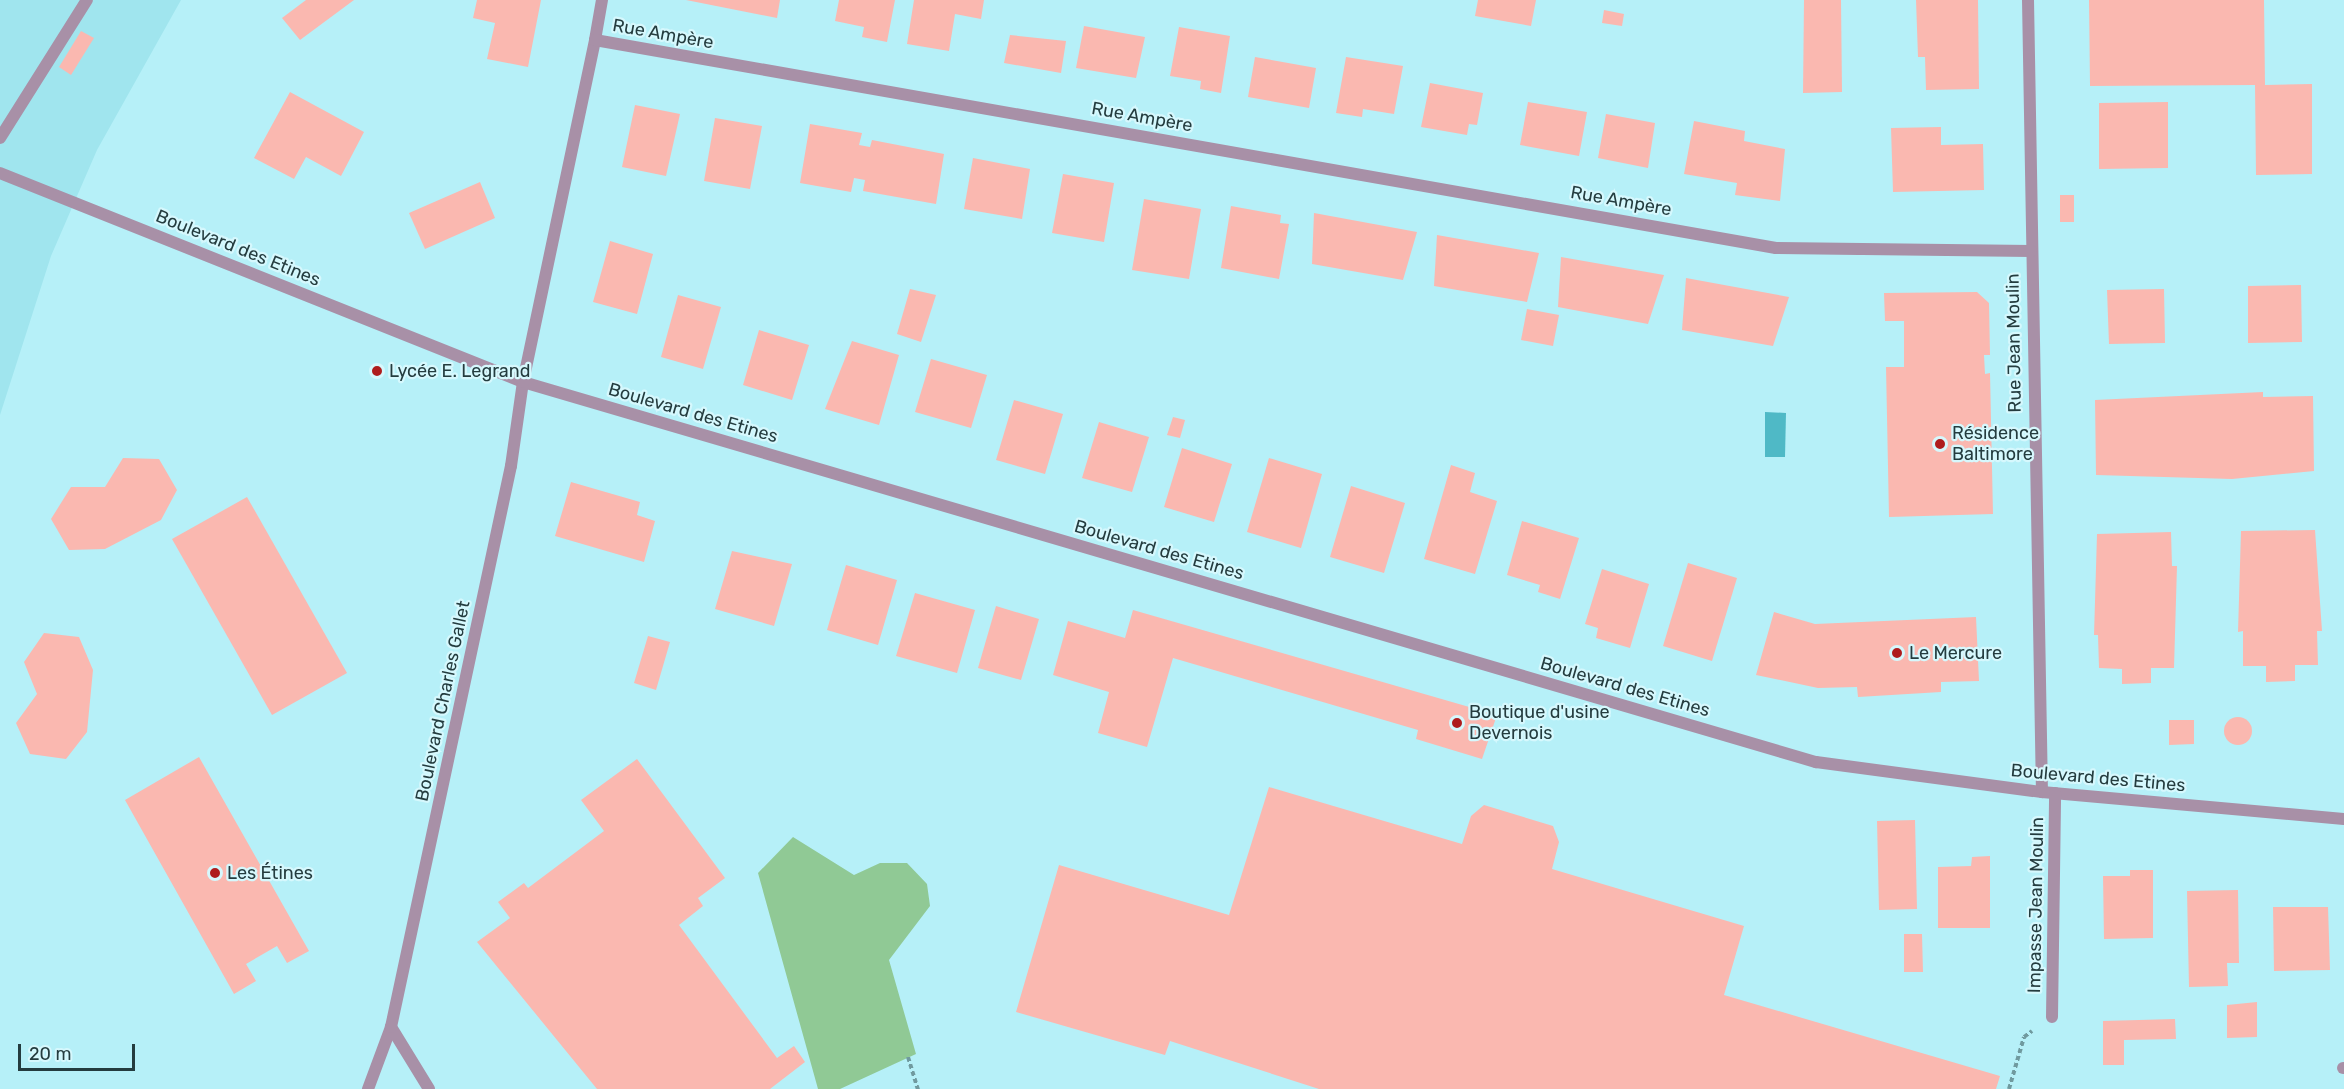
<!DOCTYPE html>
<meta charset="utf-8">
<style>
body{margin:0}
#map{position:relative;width:2344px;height:1089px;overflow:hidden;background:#b6f0f8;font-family:Rubik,sans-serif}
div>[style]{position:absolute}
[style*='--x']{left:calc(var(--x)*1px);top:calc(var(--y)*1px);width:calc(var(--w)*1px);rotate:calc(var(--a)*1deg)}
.built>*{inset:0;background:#a0e5ee}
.green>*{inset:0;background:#90c995}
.water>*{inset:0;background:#4fb9c6}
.building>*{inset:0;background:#fab8b0}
.round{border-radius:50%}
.path>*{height:4px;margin-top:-2px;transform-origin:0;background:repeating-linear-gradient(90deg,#709a9f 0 4.5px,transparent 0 7.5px)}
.lane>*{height:12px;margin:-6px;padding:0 6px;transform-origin:6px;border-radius:6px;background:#a890a7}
.street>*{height:12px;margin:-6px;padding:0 6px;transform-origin:6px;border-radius:6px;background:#a890a7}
.dots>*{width:16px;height:16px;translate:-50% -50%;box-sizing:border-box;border:3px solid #d6f8fd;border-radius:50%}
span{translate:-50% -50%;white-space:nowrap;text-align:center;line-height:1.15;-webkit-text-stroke:4.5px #d6f8fd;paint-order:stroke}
.street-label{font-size:18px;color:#243c3f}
.poi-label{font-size:18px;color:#243c3f}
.left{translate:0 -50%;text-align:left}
.scale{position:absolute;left:18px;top:1044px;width:117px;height:27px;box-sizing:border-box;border:3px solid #243c3f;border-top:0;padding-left:8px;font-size:18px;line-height:21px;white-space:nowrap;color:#243c3f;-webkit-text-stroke:4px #d6f8fd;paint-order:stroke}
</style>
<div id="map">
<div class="built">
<div style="clip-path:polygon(0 0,181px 0,97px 150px,51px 256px,0 415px)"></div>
</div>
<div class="green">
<div style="clip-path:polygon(793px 837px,854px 875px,880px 863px,907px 863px,927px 884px,930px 906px,889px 960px,916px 1054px,840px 1089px,818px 1089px,758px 873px)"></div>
</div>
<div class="water">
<div style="clip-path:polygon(1765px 412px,1786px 413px,1785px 457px,1765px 457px)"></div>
</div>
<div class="building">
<div style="clip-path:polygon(306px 0,354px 0,300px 40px,282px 18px)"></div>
<div style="clip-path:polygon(477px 0,541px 0,528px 67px,487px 59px,495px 23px,473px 18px)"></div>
<div style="clip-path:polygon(686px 0,780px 0,777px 18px)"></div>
<div style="clip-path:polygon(839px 0,895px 0,887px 42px,862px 37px,864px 27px,835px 21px)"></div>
<div style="clip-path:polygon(914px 0,984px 0,981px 19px,955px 14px,949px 51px,907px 44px)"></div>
<div style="clip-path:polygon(1478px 0,1536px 0,1531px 26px,1475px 16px)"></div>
<div style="clip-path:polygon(1804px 0,1841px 0,1842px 92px,1803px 93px)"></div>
<div style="clip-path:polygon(1916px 0,1978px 0,1979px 89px,1926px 90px,1925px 57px,1918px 57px)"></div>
<div style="clip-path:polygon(2089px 0,2264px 0,2265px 85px,2312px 84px,2312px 174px,2256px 175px,2255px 85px,2090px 86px)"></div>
<div style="clip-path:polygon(1604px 10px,1624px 14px,1622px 26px,1602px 23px)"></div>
<div style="clip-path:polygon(1084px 26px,1145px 37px,1136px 78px,1076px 68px)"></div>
<div style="clip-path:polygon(1179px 27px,1230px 36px,1221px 93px,1200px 89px,1201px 81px,1170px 76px)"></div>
<div style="clip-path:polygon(81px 31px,94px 38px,71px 75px,59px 67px)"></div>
<div style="clip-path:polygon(1010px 35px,1066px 41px,1061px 73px,1004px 63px)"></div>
<div style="clip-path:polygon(1255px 57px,1316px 68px,1309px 108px,1248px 97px)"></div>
<div style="clip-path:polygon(1346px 57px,1403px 66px,1394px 114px,1363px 109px,1362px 117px,1336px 113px)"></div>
<div style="clip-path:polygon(1430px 83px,1483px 93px,1477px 125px,1469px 124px,1467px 135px,1421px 127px)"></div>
<div style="clip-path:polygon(290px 92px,364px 132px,341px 176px,306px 157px,294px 179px,254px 158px)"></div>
<div style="clip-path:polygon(1528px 102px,1587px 112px,1579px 156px,1520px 145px)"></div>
<div style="clip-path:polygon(2168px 102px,2168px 168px,2099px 169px,2099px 103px)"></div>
<div style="clip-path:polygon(635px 105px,680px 114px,666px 176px,622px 167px)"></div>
<div style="clip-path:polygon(1606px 114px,1655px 123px,1648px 168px,1598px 158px)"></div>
<div style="clip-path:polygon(715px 118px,762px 126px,750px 189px,704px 181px)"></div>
<div style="clip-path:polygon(1694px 121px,1745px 131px,1744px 141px,1785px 149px,1780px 201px,1735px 195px,1737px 183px,1684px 174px)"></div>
<div style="clip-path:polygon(810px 124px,862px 133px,859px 145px,870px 147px,872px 140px,944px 154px,936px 204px,863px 191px,865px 180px,854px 178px,851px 192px,800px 183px)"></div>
<div style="clip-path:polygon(1941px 127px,1941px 145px,1983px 144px,1984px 190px,1893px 192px,1891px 128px)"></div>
<div style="clip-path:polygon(973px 158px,1030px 169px,1022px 219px,964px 209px)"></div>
<div style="clip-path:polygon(1063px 174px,1114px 183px,1104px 242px,1052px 233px)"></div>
<div style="clip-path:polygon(480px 182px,495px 218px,425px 249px,409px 213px)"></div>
<div style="clip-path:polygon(2060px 195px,2074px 195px,2074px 222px,2060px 222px)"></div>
<div style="clip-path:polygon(1144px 199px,1201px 209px,1189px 279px,1132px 270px)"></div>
<div style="clip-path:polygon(1231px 206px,1281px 215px,1280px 223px,1289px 224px,1279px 279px,1221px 268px)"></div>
<div style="clip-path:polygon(1314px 213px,1417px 232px,1403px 280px,1312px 264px)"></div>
<div style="clip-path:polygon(1437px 235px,1539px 253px,1527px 302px,1434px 286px)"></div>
<div style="clip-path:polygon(610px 241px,653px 254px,637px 314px,593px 302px)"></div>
<div style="clip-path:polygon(1561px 257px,1664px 275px,1648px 324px,1558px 307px)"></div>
<div style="clip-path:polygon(1686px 278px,1789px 297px,1773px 346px,1682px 330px)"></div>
<div style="clip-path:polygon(2301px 285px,2302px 342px,2248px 343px,2248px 286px)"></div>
<div style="clip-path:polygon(910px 289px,936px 295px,921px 342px,897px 334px)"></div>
<div style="clip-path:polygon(2164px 289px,2165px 343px,2109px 344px,2107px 290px)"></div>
<div style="clip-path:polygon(1977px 292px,1989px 303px,1990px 355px,1984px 355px,1985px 374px,1990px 373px,1993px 514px,1889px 517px,1886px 367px,1904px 367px,1904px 321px,1885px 321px,1884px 293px)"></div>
<div style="clip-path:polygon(678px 295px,721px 307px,703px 369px,661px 357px)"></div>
<div style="clip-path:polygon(1527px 309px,1559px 315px,1553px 346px,1521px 340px)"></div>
<div style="clip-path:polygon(759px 330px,809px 345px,792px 400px,743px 385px)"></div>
<div style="clip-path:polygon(852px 341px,899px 355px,879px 425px,825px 409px)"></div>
<div style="clip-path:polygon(931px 359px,987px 375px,971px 428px,915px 412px)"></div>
<div style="clip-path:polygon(2263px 392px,2263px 397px,2313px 396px,2314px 471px,2232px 479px,2096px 475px,2095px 400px)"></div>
<div style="clip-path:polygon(1014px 400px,1063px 414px,1045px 474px,996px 460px)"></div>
<div style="clip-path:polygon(1173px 417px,1185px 420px,1180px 438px,1167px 435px)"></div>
<div style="clip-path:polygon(1099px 422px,1149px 437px,1132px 492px,1082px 478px)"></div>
<div style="clip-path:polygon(1182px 448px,1232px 464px,1214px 522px,1164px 507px)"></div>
<div style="clip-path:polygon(123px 458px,159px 459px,177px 490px,161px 520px,105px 549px,69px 550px,51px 519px,71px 487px,105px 487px)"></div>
<div style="clip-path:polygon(1269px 458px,1322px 474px,1301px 548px,1247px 532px)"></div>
<div style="clip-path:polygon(1451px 465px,1475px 473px,1470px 492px,1497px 501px,1475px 574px,1424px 559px)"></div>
<div style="clip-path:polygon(571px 482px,640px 502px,637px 515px,655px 521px,644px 562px,555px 536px)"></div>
<div style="clip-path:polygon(1351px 486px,1405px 503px,1384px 573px,1330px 557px)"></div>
<div style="clip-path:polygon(247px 497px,347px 673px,272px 715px,172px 539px)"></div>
<div style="clip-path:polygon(1522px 521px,1579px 538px,1560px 599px,1538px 592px,1540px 585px,1507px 575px)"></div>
<div style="clip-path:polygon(2315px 530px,2322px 631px,2317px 631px,2318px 665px,2295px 665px,2295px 681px,2266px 682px,2266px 666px,2243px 666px,2243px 631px,2238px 632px,2241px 531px)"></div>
<div style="clip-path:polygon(2171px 532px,2172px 566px,2177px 566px,2174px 668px,2151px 668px,2151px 683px,2122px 684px,2122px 669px,2099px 668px,2098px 635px,2094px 635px,2097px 534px)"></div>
<div style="clip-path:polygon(732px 551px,792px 564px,774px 626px,715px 609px)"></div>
<div style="clip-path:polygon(1688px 563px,1737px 578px,1712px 661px,1663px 646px)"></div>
<div style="clip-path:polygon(846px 565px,897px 580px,878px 645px,827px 630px)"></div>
<div style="clip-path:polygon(1602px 569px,1649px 584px,1630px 648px,1596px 638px,1598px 628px,1585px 624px)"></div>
<div style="clip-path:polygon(915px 593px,975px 610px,957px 673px,896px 656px)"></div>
<div style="clip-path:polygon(996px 606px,1039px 619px,1021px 680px,978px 668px)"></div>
<div style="clip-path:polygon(1133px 610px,1497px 715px,1482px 759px,1416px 739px,1418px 730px,1173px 658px,1147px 747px,1098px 733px,1109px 692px,1053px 675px,1068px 621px,1125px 638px)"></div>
<div style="clip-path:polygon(1774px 612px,1815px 624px,1976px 617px,1979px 681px,1941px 682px,1941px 692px,1858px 697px,1857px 687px,1818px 688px,1756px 675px)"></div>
<div style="clip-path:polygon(44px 633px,79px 637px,93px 670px,87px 732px,66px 759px,30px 754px,16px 723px,37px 694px,24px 662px)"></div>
<div style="clip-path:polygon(648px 636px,670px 642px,656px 690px,634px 683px)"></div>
<div class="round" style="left:2224px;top:717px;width:28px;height:28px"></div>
<div style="clip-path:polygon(2169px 720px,2194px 720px,2194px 744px,2169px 745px)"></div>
<div style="clip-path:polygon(199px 757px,309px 951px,287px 963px,277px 946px,246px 964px,256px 981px,234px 994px,125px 800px)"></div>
<div style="clip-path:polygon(637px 759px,725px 878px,698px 898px,703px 906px,679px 925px,777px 1058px,794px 1046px,805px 1062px,770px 1089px,597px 1089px,477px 942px,510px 918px,498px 902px,524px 883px,528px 888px,604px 831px,581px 800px)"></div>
<div style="clip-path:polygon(1269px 787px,1462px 844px,1471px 816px,1484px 805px,1553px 826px,1559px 842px,1552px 869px,1744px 926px,1724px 995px,2000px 1076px,1996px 1089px,1319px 1089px,1170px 1041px,1165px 1055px,1016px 1012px,1059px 865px,1229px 915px)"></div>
<div style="clip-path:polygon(1915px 820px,1917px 909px,1879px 910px,1877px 821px)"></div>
<div style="clip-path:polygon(1990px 856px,1990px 928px,1938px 928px,1938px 867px,1971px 866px,1972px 857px)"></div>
<div style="clip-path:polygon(2130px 870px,2153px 870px,2153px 938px,2104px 939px,2103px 876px,2130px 876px)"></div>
<div style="clip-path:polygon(2238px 890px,2239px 963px,2227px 963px,2228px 986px,2189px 987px,2187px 891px)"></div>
<div style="clip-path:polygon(2273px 907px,2328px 907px,2330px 970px,2274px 971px)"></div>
<div style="clip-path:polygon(1904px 934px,1922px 934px,1923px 972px,1904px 972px)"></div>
<div style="clip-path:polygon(2257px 1002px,2257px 1037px,2227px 1038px,2227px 1005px)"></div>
<div style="clip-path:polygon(2175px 1019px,2176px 1039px,2124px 1040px,2124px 1065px,2103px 1065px,2103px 1021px)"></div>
</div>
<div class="path">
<div style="--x:908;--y:1057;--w:34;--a:73"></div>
<div style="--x:2009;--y:1089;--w:54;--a:-73.9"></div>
<div style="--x:2024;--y:1037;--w:10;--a:-37"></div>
</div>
<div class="lane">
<div style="--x:0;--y:138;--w:163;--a:-57.8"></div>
<div style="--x:368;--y:1089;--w:66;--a:-69.6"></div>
</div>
<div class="street">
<div style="--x:2028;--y:0;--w:792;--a:88.99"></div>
<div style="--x:595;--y:40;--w:41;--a:-80.1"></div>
<div style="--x:0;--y:173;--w:563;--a:21.78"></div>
<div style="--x:523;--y:382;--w:1348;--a:16.38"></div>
<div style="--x:1816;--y:762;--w:228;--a:7.6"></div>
<div style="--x:2042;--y:792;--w:303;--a:5.1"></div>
<div style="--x:2052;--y:1017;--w:224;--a:-89.2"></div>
<div style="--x:2343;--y:1068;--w:1;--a:0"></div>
<div style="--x:429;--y:1089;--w:73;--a:-121.5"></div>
<div style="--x:391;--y:1027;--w:574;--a:-77.93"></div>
<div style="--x:511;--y:466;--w:85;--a:-81.9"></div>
<div style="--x:523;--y:382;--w:349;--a:-78.1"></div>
<div style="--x:595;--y:40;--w:1199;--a:9.99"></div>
<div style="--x:1776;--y:248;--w:255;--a:0.7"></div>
</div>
<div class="dots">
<div style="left:377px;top:371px;background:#ae1c1d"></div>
<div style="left:1940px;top:444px;background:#ae1c1d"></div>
<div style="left:1897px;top:653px;background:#ae1c1d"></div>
<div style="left:1457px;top:723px;background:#ae1c1d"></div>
<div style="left:215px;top:873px;background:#ae1c1d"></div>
</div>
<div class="street-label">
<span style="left:663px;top:34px;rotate:10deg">Rue Ampère</span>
<span style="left:1142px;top:117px;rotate:10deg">Rue Ampère</span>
<span style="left:1621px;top:201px;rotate:10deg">Rue Ampère</span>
<span style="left:238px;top:248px;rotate:22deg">Boulevard des Etines</span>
<span style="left:2014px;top:343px;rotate:-91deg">Rue Jean Moulin</span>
<span style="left:693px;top:413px;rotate:16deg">Boulevard des Etines</span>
<span style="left:1159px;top:550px;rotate:16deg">Boulevard des Etines</span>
<span style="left:1625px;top:687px;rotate:16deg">Boulevard des Etines</span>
<span style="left:443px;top:701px;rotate:-78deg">Boulevard Charles Gallet</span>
<span style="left:2098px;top:778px;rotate:5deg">Boulevard des Etines</span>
<span style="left:2036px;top:905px;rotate:-89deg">Impasse Jean Moulin</span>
</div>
<div class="poi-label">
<span class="left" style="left:389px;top:371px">Lycée E. Legrand</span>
<span class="left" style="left:1952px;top:444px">Résidence<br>Baltimore</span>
<span class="left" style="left:1909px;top:653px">Le Mercure</span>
<span class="left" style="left:1469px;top:723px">Boutique d'usine<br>Devernois</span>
<span class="left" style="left:227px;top:873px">Les Étines</span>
</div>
<div class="scale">20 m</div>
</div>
